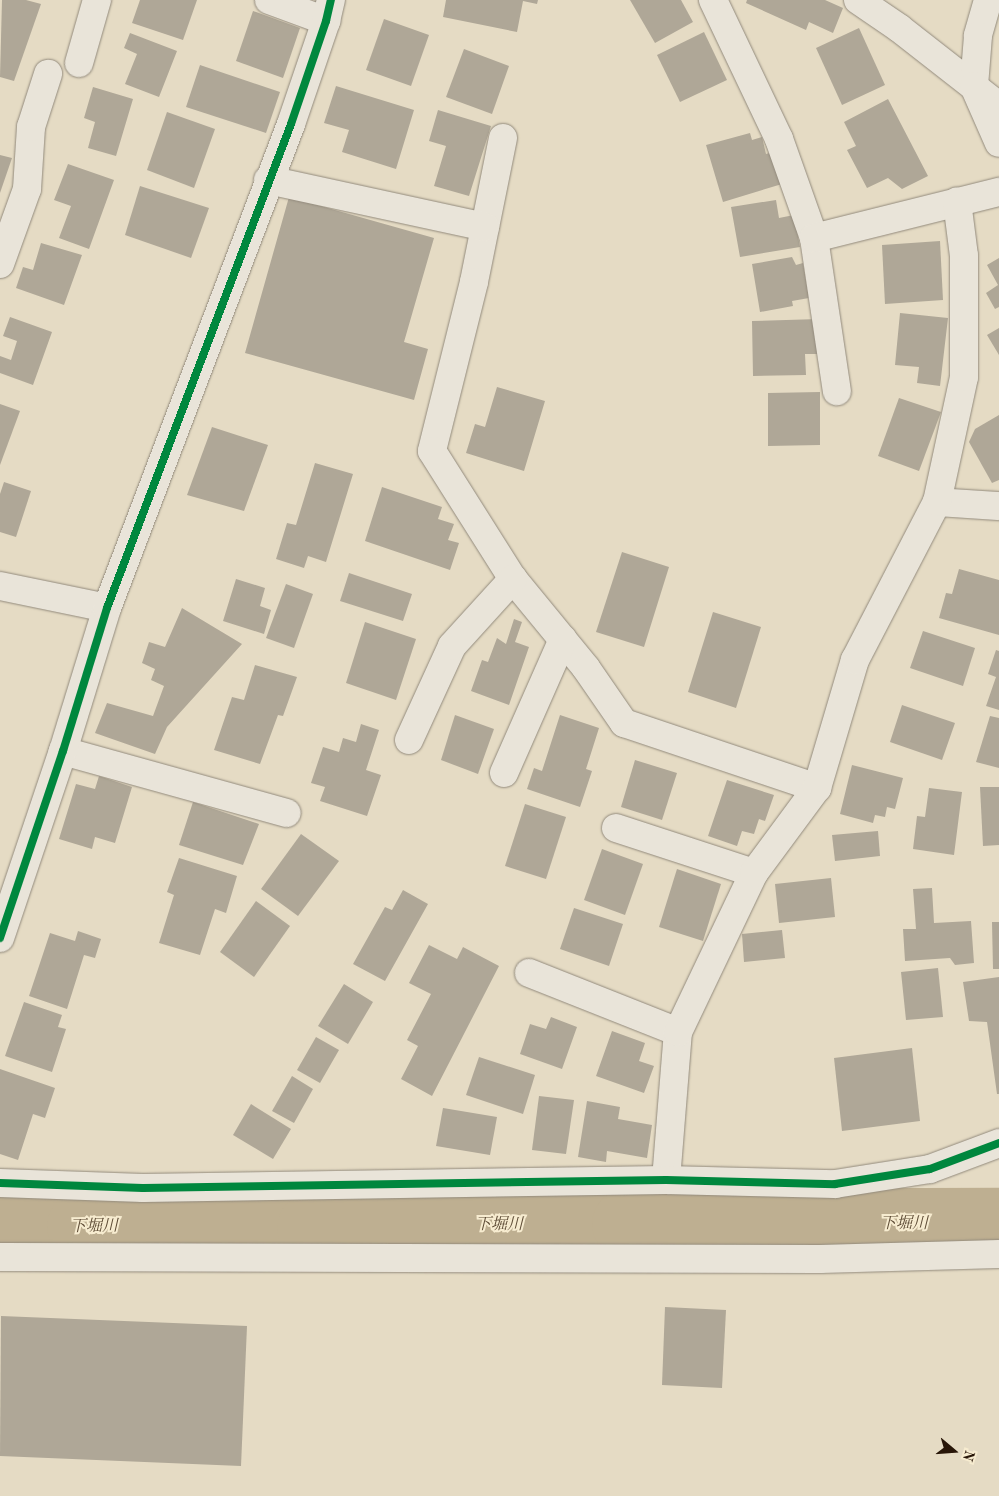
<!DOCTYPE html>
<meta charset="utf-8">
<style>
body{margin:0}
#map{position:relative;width:999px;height:1496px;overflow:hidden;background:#e5dbc4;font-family:"Old Standard TT","Noto Serif JP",serif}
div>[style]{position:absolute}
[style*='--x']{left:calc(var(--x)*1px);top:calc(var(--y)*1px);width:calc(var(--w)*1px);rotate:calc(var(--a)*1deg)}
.river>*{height:70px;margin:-35px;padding:0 35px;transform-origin:35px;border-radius:35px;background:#beaf91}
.building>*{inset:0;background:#afa797}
.roads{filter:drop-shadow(0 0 1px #928a7c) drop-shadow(0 0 1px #928a7c)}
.minor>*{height:28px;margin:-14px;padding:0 14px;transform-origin:14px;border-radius:14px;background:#e9e4d9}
.cycleway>*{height:8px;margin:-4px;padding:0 4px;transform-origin:4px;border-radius:4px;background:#00873e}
span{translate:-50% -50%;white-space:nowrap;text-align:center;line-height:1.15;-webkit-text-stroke:4px #f7ecd0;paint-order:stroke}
.water-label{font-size:16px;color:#5e4c36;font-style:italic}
.north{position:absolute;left:929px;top:1426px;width:50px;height:50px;-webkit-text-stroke:4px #f7ecd0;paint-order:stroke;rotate:108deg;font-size:14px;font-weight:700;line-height:20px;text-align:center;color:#281608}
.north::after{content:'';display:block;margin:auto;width:18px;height:22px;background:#281608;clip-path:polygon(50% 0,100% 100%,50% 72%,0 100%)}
</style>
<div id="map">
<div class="river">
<div style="--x:0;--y:1231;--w:82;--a:-3.5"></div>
<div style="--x:82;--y:1226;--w:230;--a:0.5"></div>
<div style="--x:312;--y:1228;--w:315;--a:-0.7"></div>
<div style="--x:627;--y:1224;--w:372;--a:-0.2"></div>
</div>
<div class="building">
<div style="clip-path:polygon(2px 0,26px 0,41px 4px,14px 81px,0 77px)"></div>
<div style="clip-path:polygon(140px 0,197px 0,183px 40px,132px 23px)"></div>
<div style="clip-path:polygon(446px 0,538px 0,537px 4px,523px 1px,517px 32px,443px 17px)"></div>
<div style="clip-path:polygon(630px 0,681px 0,693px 22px,655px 43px)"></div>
<div style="clip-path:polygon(747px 0,825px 0,843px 8px,833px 33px,809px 22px,806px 30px,746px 3px)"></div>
<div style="clip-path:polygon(253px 11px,300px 28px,283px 78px,236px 61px)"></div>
<div style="clip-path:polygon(384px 19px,429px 35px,411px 86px,366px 70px)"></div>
<div style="clip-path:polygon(859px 28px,885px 85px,842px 105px,816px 48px)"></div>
<div style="clip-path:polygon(704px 32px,727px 80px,680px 102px,657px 55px)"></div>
<div style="clip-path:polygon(130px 33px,177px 51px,159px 97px,125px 84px,137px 54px,124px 48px)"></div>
<div style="clip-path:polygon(464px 49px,509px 66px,492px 114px,446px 97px)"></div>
<div style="clip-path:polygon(200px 65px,280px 92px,266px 133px,186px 107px)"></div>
<div style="clip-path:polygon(336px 86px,414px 110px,396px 169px,342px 152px,349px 130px,324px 123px)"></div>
<div style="clip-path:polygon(93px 87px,133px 99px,116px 156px,88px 148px,95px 122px,84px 118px)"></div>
<div style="clip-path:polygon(888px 99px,928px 176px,902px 189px,888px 178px,867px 188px,847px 150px,856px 146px,844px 122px)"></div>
<div style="clip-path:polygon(438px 110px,491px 126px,469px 196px,434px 186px,446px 146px,429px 141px)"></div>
<div style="clip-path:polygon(167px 112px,215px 129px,194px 188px,147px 170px)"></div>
<div style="clip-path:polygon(750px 133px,752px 140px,762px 137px,766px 154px,773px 152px,782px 184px,723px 202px,706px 145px)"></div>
<div style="clip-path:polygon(0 155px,12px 158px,0 193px)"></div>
<div style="clip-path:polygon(68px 164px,114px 180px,89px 249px,59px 238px,71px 206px,54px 200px)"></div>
<div style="clip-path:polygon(140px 186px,209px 208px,191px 258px,125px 235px)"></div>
<div style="clip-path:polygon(289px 197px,434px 238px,404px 342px,428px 349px,414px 400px,245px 353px)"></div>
<div style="clip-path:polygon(776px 200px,779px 218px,794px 215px,800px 247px,740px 257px,731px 207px)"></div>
<div style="clip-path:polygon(940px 241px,943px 300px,885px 304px,882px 245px)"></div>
<div style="clip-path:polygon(41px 243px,82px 255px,64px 305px,16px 288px,23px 267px,33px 270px)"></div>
<div style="clip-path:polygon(792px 257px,796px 265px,803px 263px,809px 298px,792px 301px,793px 306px,760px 312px,752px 264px)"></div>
<div style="clip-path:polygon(999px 258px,999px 307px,995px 309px,986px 293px,998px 285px,987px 265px)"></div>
<div style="clip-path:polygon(900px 313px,948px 318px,940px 386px,917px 383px,919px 367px,895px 365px)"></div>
<div style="clip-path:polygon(10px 317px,52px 332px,33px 385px,0 373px,0 356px,11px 360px,17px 341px,3px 336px)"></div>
<div style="clip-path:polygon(819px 319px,820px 354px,805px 354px,806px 375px,753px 376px,752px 321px)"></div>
<div style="clip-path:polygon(999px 328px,999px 355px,987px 335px)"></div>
<div style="clip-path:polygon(497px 387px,545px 401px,524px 471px,466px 453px,475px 424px,485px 427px)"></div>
<div style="clip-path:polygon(820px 392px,820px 445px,768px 446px,768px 393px)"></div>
<div style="clip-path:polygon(899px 398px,941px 412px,919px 471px,878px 456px)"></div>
<div style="clip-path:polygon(0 404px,20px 411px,0 465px)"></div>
<div style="clip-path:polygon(999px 415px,999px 480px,992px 483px,969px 442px,975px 429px)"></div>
<div style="clip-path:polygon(212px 427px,268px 445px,244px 511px,187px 495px)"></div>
<div style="clip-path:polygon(315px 463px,353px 474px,326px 562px,308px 556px,304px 568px,276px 559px,287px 523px,296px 525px)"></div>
<div style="clip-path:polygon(4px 482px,31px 491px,16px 537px,0 532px,0 494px)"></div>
<div style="clip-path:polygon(382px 487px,442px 507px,438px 519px,454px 524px,448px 540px,459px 543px,450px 570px,365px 541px)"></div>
<div style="clip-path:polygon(622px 552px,669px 567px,644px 647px,596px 632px)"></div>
<div style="clip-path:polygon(959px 569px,999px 580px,999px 635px,939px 618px,946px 593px,952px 594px)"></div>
<div style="clip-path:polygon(349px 573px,412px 594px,403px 621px,340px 601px)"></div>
<div style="clip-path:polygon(236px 579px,265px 588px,260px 606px,271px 610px,264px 634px,223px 621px)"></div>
<div style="clip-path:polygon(286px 584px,313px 594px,294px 648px,266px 638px)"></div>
<div style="clip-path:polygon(182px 608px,242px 644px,167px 727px,155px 754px,95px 733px,107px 703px,153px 716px,164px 686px,151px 680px,155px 669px,142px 663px,149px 642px,165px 647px)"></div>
<div style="clip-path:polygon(713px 612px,761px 627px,736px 708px,688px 692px)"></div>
<div style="clip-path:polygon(514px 619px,522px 622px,515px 642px,529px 647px,509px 705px,471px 691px,482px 660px,488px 662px,497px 638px,506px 644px)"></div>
<div style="clip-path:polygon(365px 622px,416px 639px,396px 700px,346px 683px)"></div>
<div style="clip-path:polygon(923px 631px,975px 648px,963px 686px,910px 668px)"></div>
<div style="clip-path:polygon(996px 650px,999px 651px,999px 710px,986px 706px,996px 677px,988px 674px)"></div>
<div style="clip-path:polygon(255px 665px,297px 677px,283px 716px,278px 715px,260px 764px,214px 750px,232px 697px,244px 700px)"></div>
<div style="clip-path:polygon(902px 705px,955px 723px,942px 760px,890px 742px)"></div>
<div style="clip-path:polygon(455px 715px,494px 729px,478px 774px,441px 760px)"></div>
<div style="clip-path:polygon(560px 715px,599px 728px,586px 769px,592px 771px,580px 807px,527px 789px,534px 768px,542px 771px)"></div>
<div style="clip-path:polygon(990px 716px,999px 718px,999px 768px,976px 762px)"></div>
<div style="clip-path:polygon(361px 724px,379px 730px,366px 770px,381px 775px,367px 816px,320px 801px,325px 787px,311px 783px,323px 747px,339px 752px,343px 738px,356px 742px)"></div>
<div style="clip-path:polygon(635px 760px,677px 773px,662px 820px,621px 807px)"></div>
<div style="clip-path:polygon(852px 765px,903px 778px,895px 809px,887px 807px,885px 817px,875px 815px,873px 823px,840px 814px)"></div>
<div style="clip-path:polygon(99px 776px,132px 787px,115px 843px,95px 837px,92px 849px,59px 839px,76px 784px,95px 789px)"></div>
<div style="clip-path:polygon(727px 780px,774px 795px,765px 821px,759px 819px,754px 834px,742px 831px,737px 846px,708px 836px)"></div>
<div style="clip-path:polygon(980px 787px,999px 787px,999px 845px,983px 846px)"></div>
<div style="clip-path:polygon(929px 788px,962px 792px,954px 855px,913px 849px,917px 816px,925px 817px)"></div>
<div style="clip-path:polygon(193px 802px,259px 824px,243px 865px,179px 845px)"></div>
<div style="clip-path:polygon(525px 804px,566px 817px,546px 879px,505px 866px)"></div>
<div style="clip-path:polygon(878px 831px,880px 856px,835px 861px,832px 835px)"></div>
<div style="clip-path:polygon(301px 834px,339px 861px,298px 916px,261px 889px)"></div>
<div style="clip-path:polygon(602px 849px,643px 864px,625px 915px,584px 900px)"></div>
<div style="clip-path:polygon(179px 858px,237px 876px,226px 913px,215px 909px,200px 955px,159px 943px,174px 895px,167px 892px)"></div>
<div style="clip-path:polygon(677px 869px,721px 884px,703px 941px,659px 927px)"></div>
<div style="clip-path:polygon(831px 878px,835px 917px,779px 923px,775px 884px)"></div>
<div style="clip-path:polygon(932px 888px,934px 923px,971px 921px,974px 963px,955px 965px,950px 958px,905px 961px,903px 929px,916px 929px,913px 889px)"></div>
<div style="clip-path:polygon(403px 890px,428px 904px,385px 981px,353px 964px,385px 907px,392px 910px)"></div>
<div style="clip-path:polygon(256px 901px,290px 926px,254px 977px,220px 952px)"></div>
<div style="clip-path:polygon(574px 908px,623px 924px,609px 966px,560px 949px)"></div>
<div style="clip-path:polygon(992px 922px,999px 922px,999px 969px,993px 969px)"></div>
<div style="clip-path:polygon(782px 930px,785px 958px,744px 962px,742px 934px)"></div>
<div style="clip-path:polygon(78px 931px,101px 939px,95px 958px,84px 955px,67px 1009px,29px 996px,50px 933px,75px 941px)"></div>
<div style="clip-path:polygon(429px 945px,457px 959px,463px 947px,499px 966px,432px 1096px,401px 1079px,418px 1046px,407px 1040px,431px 994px,409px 983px)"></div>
<div style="clip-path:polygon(938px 968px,943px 1017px,906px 1020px,901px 972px)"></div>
<div style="clip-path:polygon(999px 977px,999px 1094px,997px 1094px,987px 1022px,969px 1021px,963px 982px)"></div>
<div style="clip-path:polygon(344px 984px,373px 1002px,348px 1044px,318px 1026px)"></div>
<div style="clip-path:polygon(24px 1002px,62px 1015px,58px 1027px,66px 1029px,52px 1072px,5px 1056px)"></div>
<div style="clip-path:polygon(551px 1017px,577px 1027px,562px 1069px,520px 1054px,530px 1024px,546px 1029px)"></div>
<div style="clip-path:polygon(612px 1031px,645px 1043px,639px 1061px,654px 1066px,644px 1093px,596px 1076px)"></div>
<div style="clip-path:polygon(316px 1037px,339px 1050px,320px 1083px,297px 1070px)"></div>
<div style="clip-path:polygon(912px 1048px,920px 1121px,842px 1131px,834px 1058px)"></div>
<div style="clip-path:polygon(479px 1057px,535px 1075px,523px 1114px,466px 1095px)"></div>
<div style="clip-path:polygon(0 1069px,55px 1088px,45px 1118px,33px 1114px,18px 1160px,0 1154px)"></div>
<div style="clip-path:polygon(292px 1076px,313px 1089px,294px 1123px,272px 1111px)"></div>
<div style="clip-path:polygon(539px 1096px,574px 1100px,566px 1154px,532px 1150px)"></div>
<div style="clip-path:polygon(587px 1101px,620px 1107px,618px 1119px,652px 1125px,647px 1158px,607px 1151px,606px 1162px,578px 1157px)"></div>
<div style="clip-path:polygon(251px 1104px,291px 1129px,273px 1159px,233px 1135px)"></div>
<div style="clip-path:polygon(443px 1108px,497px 1117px,490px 1155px,436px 1146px)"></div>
<div style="clip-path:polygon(665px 1307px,726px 1310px,722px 1388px,662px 1385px)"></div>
<div style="clip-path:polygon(1px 1316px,247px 1326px,241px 1466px,0 1456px)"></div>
</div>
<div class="roads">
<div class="minor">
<div style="--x:269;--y:0;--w:61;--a:20.2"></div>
<div style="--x:713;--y:0;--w:154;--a:64.6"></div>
<div style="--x:779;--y:139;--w:105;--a:70.5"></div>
<div style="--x:814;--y:238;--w:155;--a:81.5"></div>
<div style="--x:858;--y:0;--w:50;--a:34.3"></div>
<div style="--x:899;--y:28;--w:127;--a:38"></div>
<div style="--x:988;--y:0;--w:37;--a:106"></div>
<div style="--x:978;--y:36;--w:50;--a:94.6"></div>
<div style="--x:974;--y:86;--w:62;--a:66.3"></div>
<div style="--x:79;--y:63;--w:66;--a:-74.1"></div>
<div style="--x:503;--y:138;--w:147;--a:101.4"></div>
<div style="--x:474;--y:282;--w:174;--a:104"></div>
<div style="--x:432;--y:451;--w:151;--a:57.7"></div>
<div style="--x:513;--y:579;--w:115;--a:50.6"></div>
<div style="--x:586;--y:668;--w:67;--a:55.4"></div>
<div style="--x:624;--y:723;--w:204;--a:18.6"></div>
<div style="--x:268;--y:180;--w:222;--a:12.2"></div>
<div style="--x:814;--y:238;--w:191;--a:-14"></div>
<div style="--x:0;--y:264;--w:80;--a:-70.2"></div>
<div style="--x:27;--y:189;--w:62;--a:-86.3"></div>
<div style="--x:31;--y:127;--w:56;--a:-72.2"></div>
<div style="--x:937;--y:502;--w:62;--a:3.7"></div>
<div style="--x:0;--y:586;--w:109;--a:11.6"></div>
<div style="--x:409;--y:740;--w:103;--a:-65.4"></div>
<div style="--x:452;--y:646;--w:91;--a:-47.7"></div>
<div style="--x:63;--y:751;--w:232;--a:15.5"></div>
<div style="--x:504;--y:773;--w:146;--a:-66.2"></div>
<div style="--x:616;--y:828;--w:145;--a:18.1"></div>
<div style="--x:0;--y:938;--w:197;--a:-71.4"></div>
<div style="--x:63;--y:751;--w:150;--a:-72.9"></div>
<div style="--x:107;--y:608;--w:518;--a:-69.18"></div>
<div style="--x:291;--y:124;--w:109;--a:-71.2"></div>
<div style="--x:326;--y:21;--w:22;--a:-77"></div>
<div style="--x:529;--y:973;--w:160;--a:21.6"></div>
<div style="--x:666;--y:1180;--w:148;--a:-85.4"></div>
<div style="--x:678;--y:1032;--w:176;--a:-64.5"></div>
<div style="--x:754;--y:873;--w:106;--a:-53.5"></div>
<div style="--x:817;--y:788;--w:134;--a:-73.5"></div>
<div style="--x:855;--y:660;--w:178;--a:-62.6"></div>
<div style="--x:937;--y:502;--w:128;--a:-77.8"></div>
<div style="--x:964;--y:377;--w:121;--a:-90"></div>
<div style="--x:964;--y:256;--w:55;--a:-97.3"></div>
<div style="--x:0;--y:1183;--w:143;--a:2"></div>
<div style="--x:143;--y:1188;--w:523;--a:-0.88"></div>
<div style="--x:666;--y:1180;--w:169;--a:1.4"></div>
<div style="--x:835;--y:1184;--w:96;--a:-9"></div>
<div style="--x:930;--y:1169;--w:74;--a:-20.6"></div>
<div style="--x:0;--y:1257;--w:820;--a:0.14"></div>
<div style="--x:820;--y:1259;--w:179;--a:-1.6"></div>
</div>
</div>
<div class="cycleway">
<div style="--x:0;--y:938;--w:197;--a:-71.4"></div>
<div style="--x:63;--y:751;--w:150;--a:-72.9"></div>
<div style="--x:107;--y:608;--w:518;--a:-69.18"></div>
<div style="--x:291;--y:124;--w:109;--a:-71.2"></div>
<div style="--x:326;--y:21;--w:22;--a:-77"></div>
<div style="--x:0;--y:1183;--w:143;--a:2"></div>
<div style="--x:143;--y:1188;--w:523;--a:-0.88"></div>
<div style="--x:666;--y:1180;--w:169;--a:1.4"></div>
<div style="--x:835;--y:1184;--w:96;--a:-9"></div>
<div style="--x:930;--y:1169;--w:74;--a:-20.6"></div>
</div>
<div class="water-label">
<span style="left:904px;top:1224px">下堀川</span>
<span style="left:499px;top:1225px">下堀川</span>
<span style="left:94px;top:1227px;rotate:-1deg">下堀川</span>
</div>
<div class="north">N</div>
</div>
